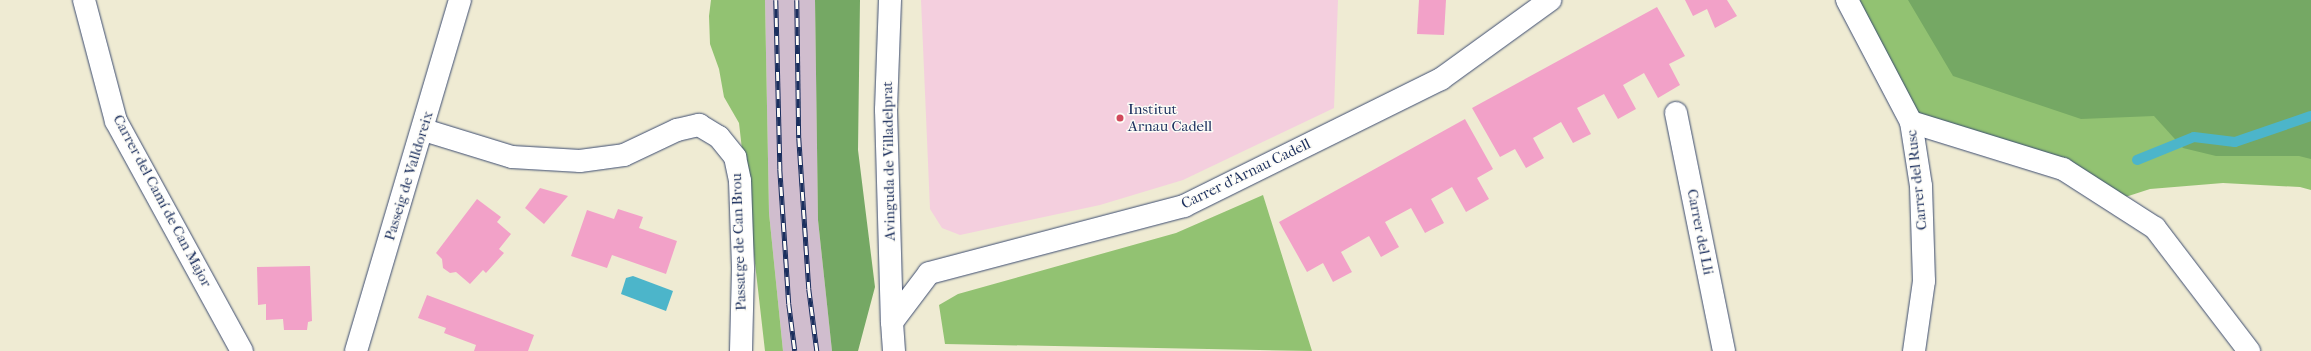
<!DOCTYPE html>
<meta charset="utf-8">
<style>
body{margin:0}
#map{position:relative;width:2311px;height:351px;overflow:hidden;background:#efebd3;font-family:"IM FELL French Canon",serif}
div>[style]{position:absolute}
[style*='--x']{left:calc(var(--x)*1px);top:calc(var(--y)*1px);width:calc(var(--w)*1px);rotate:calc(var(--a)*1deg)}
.built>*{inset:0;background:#f4cfde}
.industrial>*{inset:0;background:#d0bdce}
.green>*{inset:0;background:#92c272}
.forest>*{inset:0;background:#75a864}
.water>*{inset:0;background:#4cb5ca}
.stream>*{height:10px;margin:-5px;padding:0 5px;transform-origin:5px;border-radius:5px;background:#4cb5ca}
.building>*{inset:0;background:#f2a1c8}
.roads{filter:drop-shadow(0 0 1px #3b4b70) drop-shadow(0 0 1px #3b4b70)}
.minor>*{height:22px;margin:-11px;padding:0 11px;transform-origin:11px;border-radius:11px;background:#fff}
.tertiary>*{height:22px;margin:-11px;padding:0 11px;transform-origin:11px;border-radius:11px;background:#fff}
.rail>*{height:4.5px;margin-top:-2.25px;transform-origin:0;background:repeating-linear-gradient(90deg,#fdfcf7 0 9px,#1b2f5e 0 18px);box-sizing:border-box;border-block:1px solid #1b2f5e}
.dots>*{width:11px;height:11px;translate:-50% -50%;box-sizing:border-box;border:2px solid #fdfcf7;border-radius:50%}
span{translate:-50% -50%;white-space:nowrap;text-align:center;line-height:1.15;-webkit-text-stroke:3px #fdfcf7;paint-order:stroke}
.poi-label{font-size:15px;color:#1b2f5e}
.left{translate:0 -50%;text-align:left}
.street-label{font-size:15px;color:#1b2f5e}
</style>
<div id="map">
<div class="built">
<div style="clip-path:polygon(921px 0,1338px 0,1334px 108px,1183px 180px,1100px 205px,960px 235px,942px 228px,930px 209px)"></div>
</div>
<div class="industrial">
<div style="clip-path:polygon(765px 0,815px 0,818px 220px,832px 351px,783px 351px,769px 213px)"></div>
</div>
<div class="green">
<div style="clip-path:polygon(711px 0,765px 0,769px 213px,783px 351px,765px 351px,739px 123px,724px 97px,719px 69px,710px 44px,709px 16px)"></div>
<div style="clip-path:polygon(1847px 0,2311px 0,2311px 190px,2300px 187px,2223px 183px,2150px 189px,2113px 201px,2063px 169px,1911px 122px)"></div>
<div style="clip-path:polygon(1263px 195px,1312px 351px,945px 344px,939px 305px,958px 294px,1176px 233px)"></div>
</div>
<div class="forest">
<div style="clip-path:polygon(815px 0,860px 0,858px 150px,875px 287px,858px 351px,832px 351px,818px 220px)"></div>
<div style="clip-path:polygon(1908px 0,2311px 0,2311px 159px,2299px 156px,2216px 156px,2183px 148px,2154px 116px,2081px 119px,1953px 76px)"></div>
</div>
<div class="water">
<div style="clip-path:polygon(633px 276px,673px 291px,666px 311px,621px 294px,626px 278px)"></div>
</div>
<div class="stream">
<div style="--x:2137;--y:160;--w:61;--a:-22"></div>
<div style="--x:2194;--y:137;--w:41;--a:7"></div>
<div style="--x:2235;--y:142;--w:80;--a:-18.9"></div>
</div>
<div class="building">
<div style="clip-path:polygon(1419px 0,1446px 0,1444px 35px,1417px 34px)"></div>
<div style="clip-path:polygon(1685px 0,1727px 0,1737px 16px,1715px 28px,1707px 9px,1693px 16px)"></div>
<div style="clip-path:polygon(1657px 7px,1685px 56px,1669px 64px,1680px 85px,1658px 98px,1644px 73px,1623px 85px,1636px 109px,1618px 119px,1604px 94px,1577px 108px,1591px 134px,1573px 143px,1561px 122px,1533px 138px,1544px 158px,1526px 168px,1515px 149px,1500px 157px,1472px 108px)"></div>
<div style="clip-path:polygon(1465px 119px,1493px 169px,1477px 178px,1489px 199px,1466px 212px,1452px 187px,1431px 199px,1444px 223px,1425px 233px,1411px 208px,1385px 222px,1399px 247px,1381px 257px,1369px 236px,1341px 252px,1352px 272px,1333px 282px,1323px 263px,1307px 272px,1279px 222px)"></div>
<div style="clip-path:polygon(540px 188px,568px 196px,544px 224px,525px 208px)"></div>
<div style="clip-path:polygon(477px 199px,501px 217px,497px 222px,511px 234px,499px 249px,504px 253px,486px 273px,483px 270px,470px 284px,456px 272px,450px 273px,443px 268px,442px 259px,436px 253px)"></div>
<div style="clip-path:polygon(618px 209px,643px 217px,639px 228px,677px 241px,666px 274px,612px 255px,607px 268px,571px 256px,587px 210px,614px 219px)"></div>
<div style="clip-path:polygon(310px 266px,312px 321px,308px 322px,307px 330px,284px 330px,283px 319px,266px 320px,266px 304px,258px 305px,257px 267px)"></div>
<div style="clip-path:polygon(427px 295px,534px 335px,528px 351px,474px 351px,476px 345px,444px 333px,446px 328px,418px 318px)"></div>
</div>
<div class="roads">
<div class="minor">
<div style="--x:84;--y:0;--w:125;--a:75.2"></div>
<div style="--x:116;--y:121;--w:262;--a:61.3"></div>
<div style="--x:890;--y:0;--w:110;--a:92.1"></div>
<div style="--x:886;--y:110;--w:212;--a:88.4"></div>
<div style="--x:1847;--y:0;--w:138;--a:62.3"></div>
<div style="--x:1911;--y:122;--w:65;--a:81.1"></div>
<div style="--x:1921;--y:186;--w:95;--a:88.2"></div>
<div style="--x:1924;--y:281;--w:71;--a:98.1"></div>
<div style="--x:1676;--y:113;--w:243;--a:78.6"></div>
<div style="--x:1911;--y:122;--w:159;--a:17.2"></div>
<div style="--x:2063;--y:169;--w:109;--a:32.7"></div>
<div style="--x:2155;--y:228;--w:155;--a:52.6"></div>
<div style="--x:424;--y:130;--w:92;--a:17.1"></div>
<div style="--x:512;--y:157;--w:68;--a:3.4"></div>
<div style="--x:580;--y:161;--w:44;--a:-7.8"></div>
<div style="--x:624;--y:155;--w:59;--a:-25.3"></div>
<div style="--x:677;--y:130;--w:23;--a:-13"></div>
<div style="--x:699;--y:125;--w:23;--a:31"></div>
<div style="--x:719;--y:137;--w:26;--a:51"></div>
<div style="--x:735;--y:157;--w:25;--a:78"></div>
<div style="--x:740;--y:181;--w:88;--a:88"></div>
<div style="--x:743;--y:269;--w:82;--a:91.4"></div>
<div style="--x:356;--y:351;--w:366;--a:-73.5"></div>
</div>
<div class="tertiary">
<div style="--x:894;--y:351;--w:29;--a:-94"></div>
<div style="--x:892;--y:322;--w:61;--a:-52.9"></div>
<div style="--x:929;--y:273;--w:264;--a:-14.7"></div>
<div style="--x:1184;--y:206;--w:287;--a:-26.3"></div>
<div style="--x:1441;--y:79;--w:135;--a:-35.9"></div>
</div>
</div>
<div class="rail">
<div style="--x:776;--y:0;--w:169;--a:88.6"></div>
<div style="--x:780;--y:169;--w:135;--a:86.2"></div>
<div style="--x:789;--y:304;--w:47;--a:82.7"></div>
<div style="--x:797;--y:0;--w:138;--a:89.2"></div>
<div style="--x:799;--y:138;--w:151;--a:86.2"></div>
<div style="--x:809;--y:289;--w:63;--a:82.6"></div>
</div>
<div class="dots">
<div style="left:1120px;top:118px;background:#d1495b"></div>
</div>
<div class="poi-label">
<span class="left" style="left:1128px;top:118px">Institut<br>Arnau Cadell</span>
</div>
<div class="street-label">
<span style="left:889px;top:161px;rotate:-91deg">Avinguda de Villadelprat</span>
<span style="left:1246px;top:174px;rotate:-26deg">Carrer d'Arnau Cadell</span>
<span style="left:409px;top:176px;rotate:-73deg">Passeig de Valldoreix</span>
<span style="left:1917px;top:180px;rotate:-96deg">Carrer del Rusc</span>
<span style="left:162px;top:201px;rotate:62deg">Carrer del Camí de Can Major</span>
<span style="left:1700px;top:232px;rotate:79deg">Carrer del Lli</span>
<span style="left:739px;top:242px;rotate:-92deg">Passatge de Can Brou</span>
</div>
</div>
